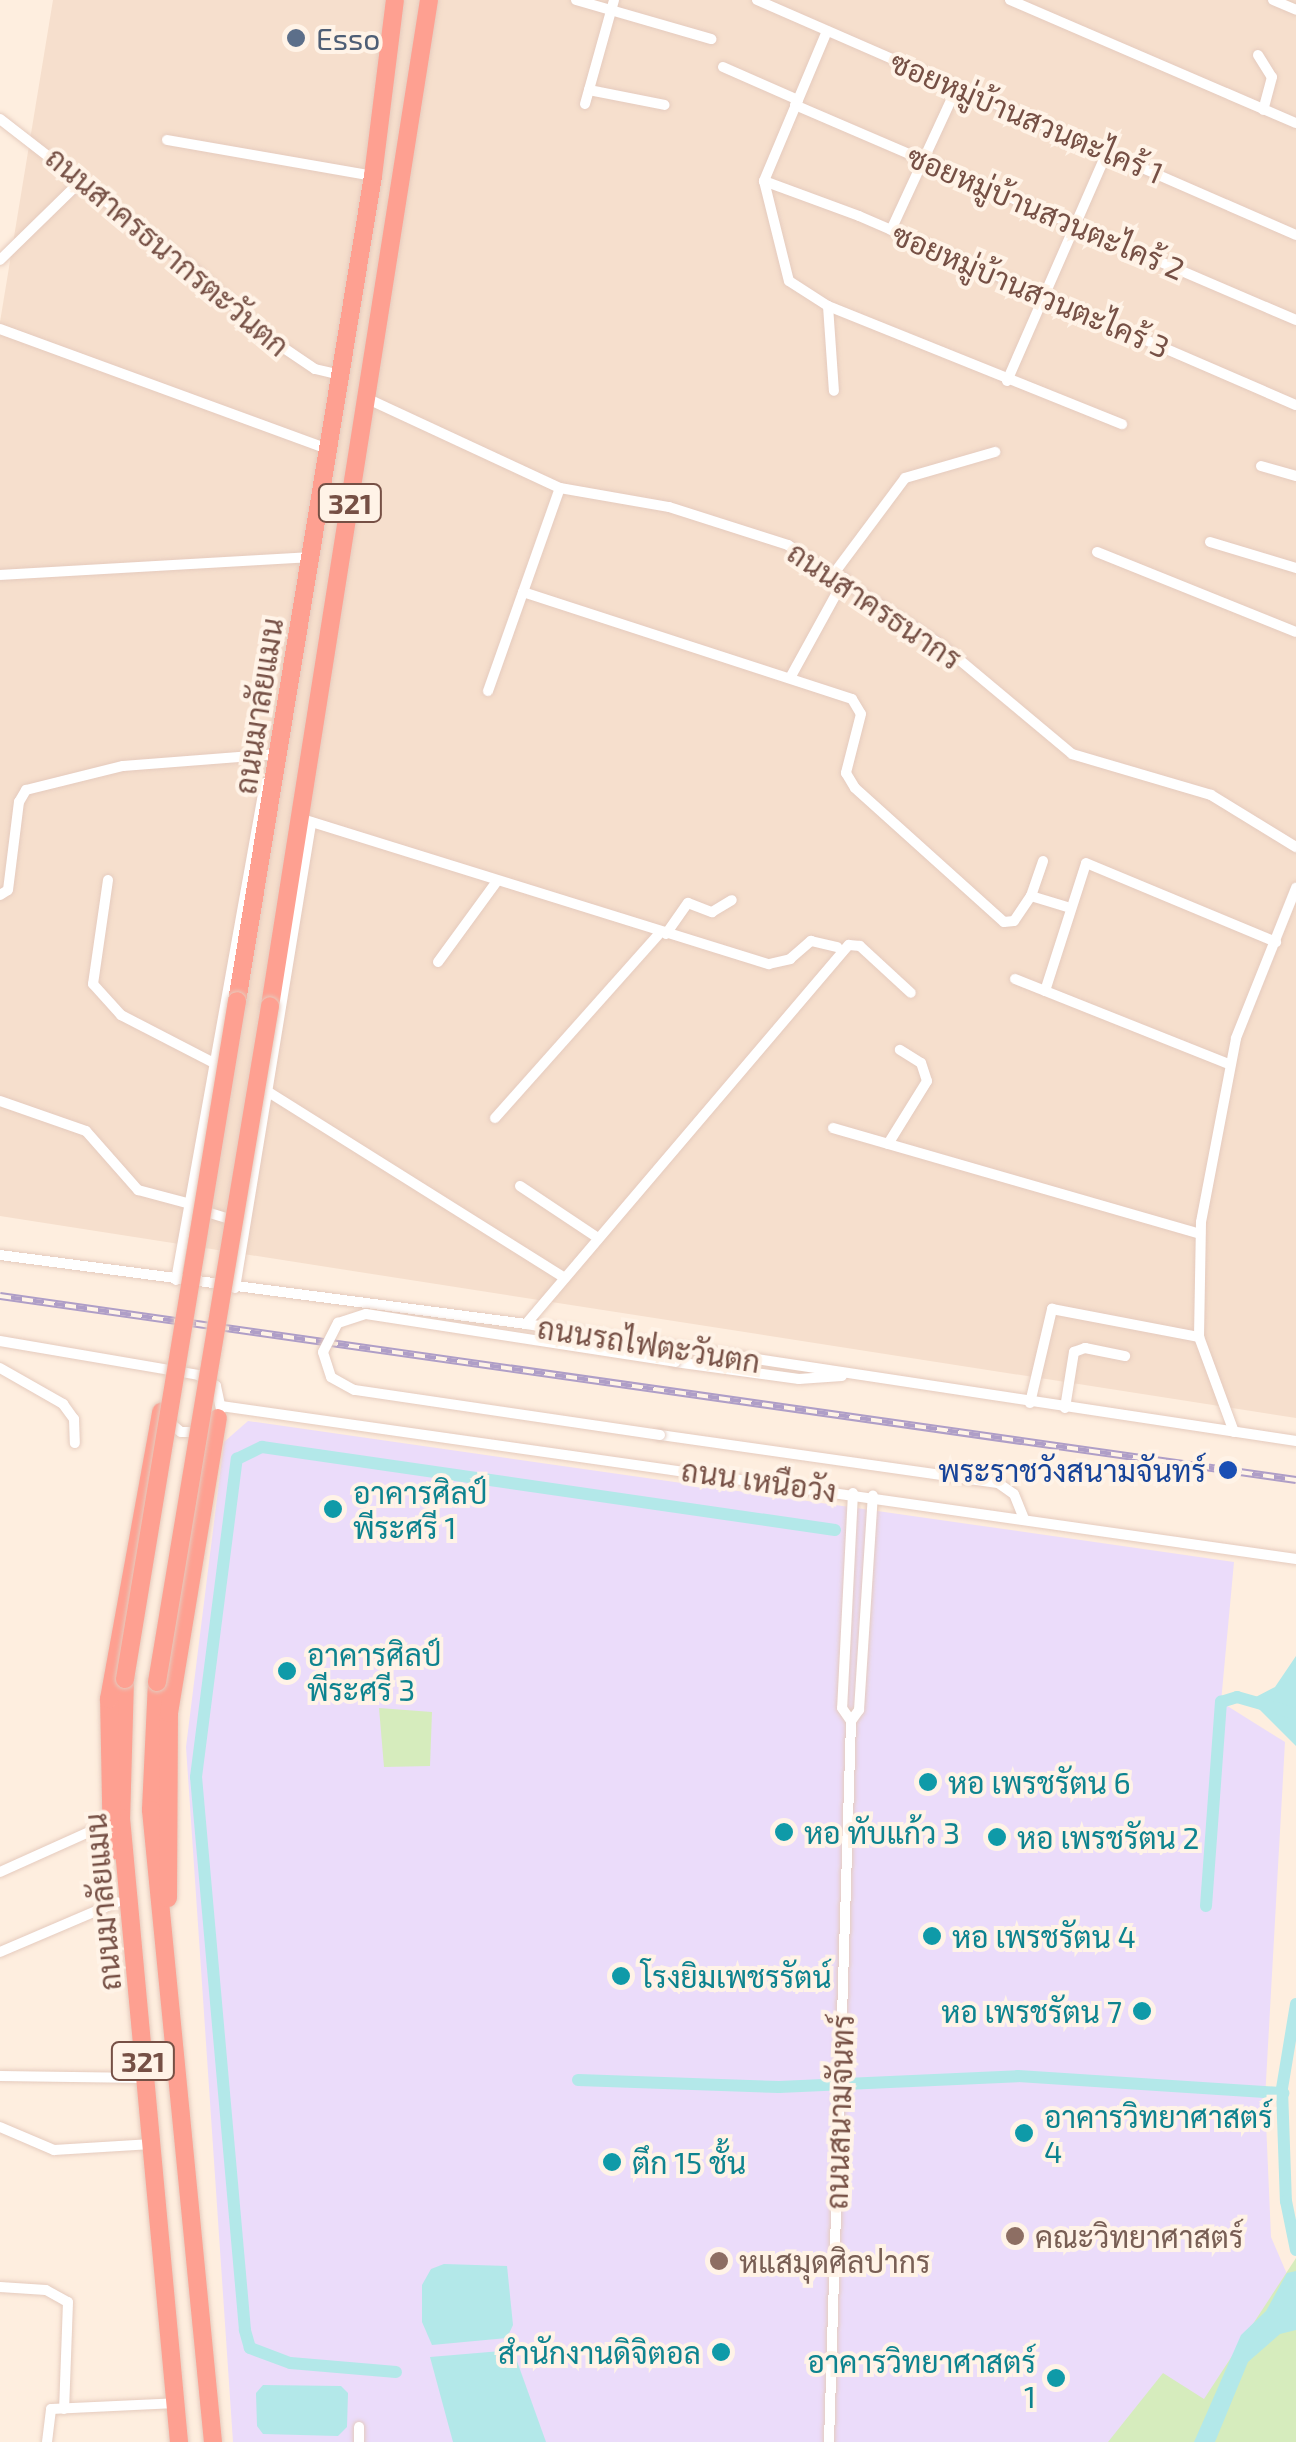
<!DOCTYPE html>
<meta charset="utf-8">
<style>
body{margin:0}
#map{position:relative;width:1296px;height:2442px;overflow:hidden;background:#feeedf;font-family:"Exo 2",Sarabun,sans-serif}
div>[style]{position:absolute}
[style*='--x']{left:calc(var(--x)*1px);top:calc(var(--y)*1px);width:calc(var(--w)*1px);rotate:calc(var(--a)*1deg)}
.residential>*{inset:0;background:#f6dfcd}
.education>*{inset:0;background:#ebdcfa}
.green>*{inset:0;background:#d6ecbd}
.water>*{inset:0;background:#b3e8e9}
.canal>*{height:12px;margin:-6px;padding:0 6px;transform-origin:6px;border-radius:6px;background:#b3e8e9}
.roads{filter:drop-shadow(0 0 2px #e5cbbe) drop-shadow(0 0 2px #e5cbbe)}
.street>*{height:10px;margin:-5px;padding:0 5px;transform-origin:5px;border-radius:5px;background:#fff}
.highway>*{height:18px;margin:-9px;padding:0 9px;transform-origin:9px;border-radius:9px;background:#fea091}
.rail>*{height:8px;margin-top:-4px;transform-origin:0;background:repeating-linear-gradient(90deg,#fff3e7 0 11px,#af9ec7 0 22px);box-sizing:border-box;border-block:2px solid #af9ec7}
.bridges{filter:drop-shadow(0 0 2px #e5cbbe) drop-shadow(0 0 2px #e5cbbe)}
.street-bridge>*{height:10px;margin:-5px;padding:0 5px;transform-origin:5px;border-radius:5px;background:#fff}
.highway-bridge>*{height:18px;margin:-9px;padding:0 9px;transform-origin:9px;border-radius:9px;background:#fea091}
.dots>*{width:28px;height:28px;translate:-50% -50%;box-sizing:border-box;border:5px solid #fff3e7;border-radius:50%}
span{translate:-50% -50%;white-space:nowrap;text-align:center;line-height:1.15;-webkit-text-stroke:8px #fff3e7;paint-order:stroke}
.shield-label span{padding:2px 8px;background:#fff3e7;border:2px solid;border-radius:8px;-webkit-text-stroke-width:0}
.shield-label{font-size:28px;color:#765045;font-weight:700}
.service-label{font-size:30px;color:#4e5e75}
.left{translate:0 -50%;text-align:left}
.street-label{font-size:30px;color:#765045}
.transit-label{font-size:30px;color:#164399}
.right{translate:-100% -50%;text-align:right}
.culture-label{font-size:30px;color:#0d838f}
.education-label{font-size:30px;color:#785e54}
</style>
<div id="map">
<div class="residential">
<div style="clip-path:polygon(53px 0,1296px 0,1296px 1418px,0 1216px,0 322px)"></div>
</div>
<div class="education">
<div style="clip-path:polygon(248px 1421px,1234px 1562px,1221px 1702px,1285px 1742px,1265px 2099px,1271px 2237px,1296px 2295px,1296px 2442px,233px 2442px,186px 1747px,224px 1442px)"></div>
</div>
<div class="green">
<div style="clip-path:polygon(379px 1708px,432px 1712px,430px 1766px,384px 1767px)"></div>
<div style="clip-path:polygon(1296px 2258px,1296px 2442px,1108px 2442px,1163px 2373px,1204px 2399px)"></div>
</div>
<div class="water">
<div style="clip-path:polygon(1296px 1656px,1296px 1746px,1250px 1700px,1275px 1687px)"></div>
<div style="clip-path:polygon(444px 2264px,507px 2266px,513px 2325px,507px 2338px,432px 2345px,422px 2322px,422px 2285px,431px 2269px)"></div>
<div style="clip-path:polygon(1296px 2271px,1296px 2330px,1280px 2334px,1248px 2362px,1215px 2442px,1194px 2442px,1241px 2335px,1266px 2311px,1287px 2273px)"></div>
<div style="clip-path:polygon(513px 2350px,546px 2442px,453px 2442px,430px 2357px)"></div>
<div style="clip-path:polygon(263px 2385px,341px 2386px,348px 2393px,347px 2427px,338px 2436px,263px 2434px,257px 2426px,256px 2393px)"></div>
</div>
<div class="canal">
<div style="--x:1206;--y:1906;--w:205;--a:-85.8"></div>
<div style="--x:1221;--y:1702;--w:17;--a:-17"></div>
<div style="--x:1237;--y:1697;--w:61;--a:16.1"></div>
<div style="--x:1296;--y:2004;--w:86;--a:99.4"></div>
<div style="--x:1282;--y:2089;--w:112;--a:88"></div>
<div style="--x:1286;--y:2201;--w:50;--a:78.5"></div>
<div style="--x:578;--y:2080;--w:201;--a:2"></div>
<div style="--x:779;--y:2087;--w:239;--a:-2.6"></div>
<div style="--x:1018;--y:2076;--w:266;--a:3.7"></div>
<div style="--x:396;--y:2372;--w:106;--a:-175.1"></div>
<div style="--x:290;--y:2363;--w:43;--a:-159.4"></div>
<div style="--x:250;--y:2348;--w:19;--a:-106"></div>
<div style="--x:245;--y:2330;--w:555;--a:-95.06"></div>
<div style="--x:196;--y:1777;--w:321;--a:-82.7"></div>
<div style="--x:237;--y:1459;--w:28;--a:-26"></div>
<div style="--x:262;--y:1447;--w:579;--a:8.24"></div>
</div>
<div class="roads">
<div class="street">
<div style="--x:576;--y:0;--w:141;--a:16.1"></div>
<div style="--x:757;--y:0;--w:588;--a:23.56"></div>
<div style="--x:1010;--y:0;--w:311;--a:23.3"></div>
<div style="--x:1273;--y:0;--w:25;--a:23"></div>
<div style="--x:827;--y:31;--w:163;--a:112.8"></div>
<div style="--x:764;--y:181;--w:103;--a:76"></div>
<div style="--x:789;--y:281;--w:46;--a:32.7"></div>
<div style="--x:828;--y:306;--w:317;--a:21.9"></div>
<div style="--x:1258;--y:55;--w:26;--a:58"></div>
<div style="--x:1272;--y:77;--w:34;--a:105"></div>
<div style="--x:723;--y:67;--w:82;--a:23.7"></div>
<div style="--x:589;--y:90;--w:77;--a:11.2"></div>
<div style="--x:585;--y:104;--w:108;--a:-74.4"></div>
<div style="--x:795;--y:105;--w:545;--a:23.23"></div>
<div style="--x:0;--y:119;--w:248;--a:37.8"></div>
<div style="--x:196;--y:271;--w:103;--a:42.2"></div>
<div style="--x:272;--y:340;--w:52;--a:34"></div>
<div style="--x:315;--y:369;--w:26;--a:13"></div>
<div style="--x:167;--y:140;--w:209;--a:9.9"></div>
<div style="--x:764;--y:181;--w:101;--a:20.2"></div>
<div style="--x:859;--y:216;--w:476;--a:23.4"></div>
<div style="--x:891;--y:230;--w:157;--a:-65.2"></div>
<div style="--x:0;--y:260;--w:115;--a:-44.3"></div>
<div style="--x:828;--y:306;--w:85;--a:86"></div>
<div style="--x:0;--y:329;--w:349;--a:20.1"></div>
<div style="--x:1007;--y:381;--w:250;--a:-66.4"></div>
<div style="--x:368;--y:399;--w:212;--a:24.9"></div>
<div style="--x:560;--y:488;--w:111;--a:9.9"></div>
<div style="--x:669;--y:507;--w:125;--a:17.7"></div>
<div style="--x:788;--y:545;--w:185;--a:33.1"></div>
<div style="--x:943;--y:646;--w:168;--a:39.9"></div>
<div style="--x:1072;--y:754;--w:145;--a:16.4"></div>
<div style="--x:1211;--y:795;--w:100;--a:31.5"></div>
<div style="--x:1261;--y:466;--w:36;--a:16"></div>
<div style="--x:1210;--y:542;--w:90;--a:16.8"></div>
<div style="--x:1097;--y:552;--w:214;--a:21.9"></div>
<div style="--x:835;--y:572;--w:117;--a:-53.3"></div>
<div style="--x:905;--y:478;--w:94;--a:-16.1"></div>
<div style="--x:0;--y:575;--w:312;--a:-3.3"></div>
<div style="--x:523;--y:592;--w:346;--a:18"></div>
<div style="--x:852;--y:699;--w:17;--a:59"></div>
<div style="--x:861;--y:714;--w:61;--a:104.3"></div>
<div style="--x:846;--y:773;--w:17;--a:59"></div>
<div style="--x:855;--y:788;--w:200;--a:42"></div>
<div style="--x:1004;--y:922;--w:10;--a:-6"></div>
<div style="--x:1014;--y:921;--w:30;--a:-56"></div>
<div style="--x:1031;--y:896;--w:37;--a:17"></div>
<div style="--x:790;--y:678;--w:114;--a:-61.2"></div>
<div style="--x:488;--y:691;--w:215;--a:-70.5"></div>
<div style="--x:299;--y:818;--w:492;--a:17.3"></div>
<div style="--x:769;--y:964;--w:22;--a:-13"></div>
<div style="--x:790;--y:959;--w:28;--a:-41"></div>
<div style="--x:811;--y:941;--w:27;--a:13"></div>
<div style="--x:108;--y:880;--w:105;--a:98.2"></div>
<div style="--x:93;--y:984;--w:42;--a:47.9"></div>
<div style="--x:121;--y:1015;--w:102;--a:27.3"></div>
<div style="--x:0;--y:895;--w:9;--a:-32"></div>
<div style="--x:8;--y:890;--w:89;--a:-82.9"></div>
<div style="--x:19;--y:802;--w:14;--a:-60"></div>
<div style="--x:26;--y:790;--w:100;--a:-13.9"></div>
<div style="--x:123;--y:766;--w:155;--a:-4.4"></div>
<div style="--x:1031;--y:896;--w:37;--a:-71"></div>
<div style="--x:666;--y:934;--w:38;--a:-55"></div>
<div style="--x:688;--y:903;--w:26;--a:21"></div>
<div style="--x:712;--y:912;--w:23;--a:-31"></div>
<div style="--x:438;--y:962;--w:100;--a:-53.9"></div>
<div style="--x:1015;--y:979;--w:230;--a:21.7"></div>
<div style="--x:1045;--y:991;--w:134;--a:-72.2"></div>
<div style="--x:1086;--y:863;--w:206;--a:22.6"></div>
<div style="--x:270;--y:1093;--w:348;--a:32.1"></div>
<div style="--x:0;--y:1101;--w:91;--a:19.2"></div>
<div style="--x:86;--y:1131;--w:79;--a:48.6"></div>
<div style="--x:138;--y:1190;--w:51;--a:14.9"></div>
<div style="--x:495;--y:1118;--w:249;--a:-48.3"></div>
<div style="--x:833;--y:1128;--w:382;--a:16.1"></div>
<div style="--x:888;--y:1144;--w:74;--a:-58.2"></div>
<div style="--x:927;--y:1081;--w:19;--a:-108"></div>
<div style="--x:921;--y:1063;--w:25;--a:-148"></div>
<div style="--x:520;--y:1186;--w:94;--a:33.7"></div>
<div style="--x:200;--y:1210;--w:37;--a:17"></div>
<div style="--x:0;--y:1255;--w:531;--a:7.47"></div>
<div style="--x:526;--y:1324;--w:779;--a:8.64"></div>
<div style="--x:176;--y:1280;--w:505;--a:-79.85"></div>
<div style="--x:235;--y:1288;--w:472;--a:-80.7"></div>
<div style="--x:526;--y:1324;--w:498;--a:-49.6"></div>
<div style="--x:849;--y:945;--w:11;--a:5"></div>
<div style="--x:860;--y:946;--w:69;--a:42.7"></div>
<div style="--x:0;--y:1341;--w:201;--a:9.7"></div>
<div style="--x:198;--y:1375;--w:21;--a:31"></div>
<div style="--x:216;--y:1386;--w:24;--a:78"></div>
<div style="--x:675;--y:1362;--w:125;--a:7.8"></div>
<div style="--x:799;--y:1379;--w:43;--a:-4"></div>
<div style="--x:0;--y:1368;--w:73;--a:29.7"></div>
<div style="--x:63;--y:1404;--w:19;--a:54"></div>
<div style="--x:74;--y:1419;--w:24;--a:88"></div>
<div style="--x:1030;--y:1403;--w:97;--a:-76.8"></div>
<div style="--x:1052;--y:1309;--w:150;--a:10.8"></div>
<div style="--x:221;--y:1406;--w:1086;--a:8.1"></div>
<div style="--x:1065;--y:1408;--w:57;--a:-80.9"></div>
<div style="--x:1074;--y:1352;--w:12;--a:-20"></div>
<div style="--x:1085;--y:1348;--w:41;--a:11.3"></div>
<div style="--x:167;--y:1420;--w:18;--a:41"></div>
<div style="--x:181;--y:1432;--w:20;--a:0"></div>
<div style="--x:1234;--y:1432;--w:101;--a:-110.2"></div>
<div style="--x:1199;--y:1337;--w:115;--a:-89"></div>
<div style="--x:1201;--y:1222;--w:187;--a:-79.2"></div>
<div style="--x:1236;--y:1038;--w:162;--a:-68.2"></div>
<div style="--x:660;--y:1435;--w:341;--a:8.1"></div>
<div style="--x:998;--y:1483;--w:19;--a:35"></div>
<div style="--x:1014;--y:1494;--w:27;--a:68"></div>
<div style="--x:853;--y:1493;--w:215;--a:92.9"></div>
<div style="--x:842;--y:1708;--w:16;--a:55"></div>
<div style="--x:851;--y:1721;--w:14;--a:-54"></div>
<div style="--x:859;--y:1710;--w:215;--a:-86.3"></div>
<div style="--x:0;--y:1872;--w:120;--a:-24.2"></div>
<div style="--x:0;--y:1952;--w:127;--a:-23.1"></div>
<div style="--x:0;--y:2076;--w:145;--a:0.8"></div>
<div style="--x:0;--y:2127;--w:59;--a:23.1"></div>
<div style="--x:54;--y:2150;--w:98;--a:-3.5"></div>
<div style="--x:0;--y:2287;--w:46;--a:3.7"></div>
<div style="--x:46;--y:2290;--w:25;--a:29"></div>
<div style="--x:68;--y:2302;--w:107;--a:92.1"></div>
<div style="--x:359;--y:2427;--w:15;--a:90"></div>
<div style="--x:47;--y:2442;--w:33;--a:-83"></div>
<div style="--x:51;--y:2409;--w:125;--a:-2.7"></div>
<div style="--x:829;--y:2442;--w:721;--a:-88.25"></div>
</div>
<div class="highway">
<div style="--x:237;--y:1001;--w:836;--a:-80.64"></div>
<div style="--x:373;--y:176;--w:177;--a:-82.9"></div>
<div style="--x:270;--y:1006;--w:1018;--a:-81.02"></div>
<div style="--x:125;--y:1679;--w:139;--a:91.6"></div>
<div style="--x:121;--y:1818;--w:627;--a:84.69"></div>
<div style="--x:157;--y:1682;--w:128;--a:92.7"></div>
<div style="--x:151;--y:1810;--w:635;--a:84.4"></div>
<div style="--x:112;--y:1851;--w:152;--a:-91.1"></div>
<div style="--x:109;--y:1699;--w:292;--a:-79.7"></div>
<div style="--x:168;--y:1898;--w:185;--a:-89.7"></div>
<div style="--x:169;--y:1713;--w:299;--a:-80.6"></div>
</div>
</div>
<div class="rail">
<div style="--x:0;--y:1296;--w:1309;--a:8.08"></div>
</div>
<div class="bridges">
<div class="street-bridge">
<div style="--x:660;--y:1435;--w:309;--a:-171.6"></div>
<div style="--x:354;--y:1390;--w:26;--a:-151"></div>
<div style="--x:331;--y:1377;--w:26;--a:-108"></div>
<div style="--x:323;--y:1352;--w:33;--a:-63"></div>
<div style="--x:338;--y:1323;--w:29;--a:-18"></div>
<div style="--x:366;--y:1314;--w:313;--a:8.8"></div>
</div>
<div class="highway-bridge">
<div style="--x:125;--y:1679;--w:687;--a:-80.62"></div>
<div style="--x:157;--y:1682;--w:685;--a:-80.51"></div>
</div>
</div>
<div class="dots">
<div style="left:296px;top:38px;background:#5c6f8a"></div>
<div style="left:1228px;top:1470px;background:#1a4fb4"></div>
<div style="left:333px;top:1509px;background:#0f9aa8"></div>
<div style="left:287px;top:1671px;background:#0f9aa8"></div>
<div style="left:928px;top:1782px;background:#0f9aa8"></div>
<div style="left:784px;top:1832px;background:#0f9aa8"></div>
<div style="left:997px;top:1837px;background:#0f9aa8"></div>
<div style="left:932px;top:1936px;background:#0f9aa8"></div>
<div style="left:621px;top:1976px;background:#0f9aa8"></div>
<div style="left:1142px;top:2011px;background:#0f9aa8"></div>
<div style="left:1024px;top:2133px;background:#0f9aa8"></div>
<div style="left:612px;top:2162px;background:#0f9aa8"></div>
<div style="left:1015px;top:2236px;background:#8d6e63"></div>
<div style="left:719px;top:2261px;background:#8d6e63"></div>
<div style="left:721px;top:2352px;background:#0f9aa8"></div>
<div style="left:1056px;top:2378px;background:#0f9aa8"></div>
</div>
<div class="shield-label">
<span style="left:350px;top:503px">321</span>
<span style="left:143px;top:2061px">321</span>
</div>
<div class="service-label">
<span class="left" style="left:316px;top:38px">Esso</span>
</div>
<div class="street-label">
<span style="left:1027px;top:117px;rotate:23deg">ซอยหมู่บ้านสวนตะไคร้ 1</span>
<span style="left:1046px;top:212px;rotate:23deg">ซอยหมู่บ้านสวนตะไคร้ 2</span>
<span style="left:168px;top:251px;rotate:40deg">ถนนสาครธนากรตะวันตก</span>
<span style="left:1031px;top:290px;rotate:23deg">ซอยหมู่บ้านสวนตะไคร้ 3</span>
<span style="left:875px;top:605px;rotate:34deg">ถนนสาครธนากร</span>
<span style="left:258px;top:706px;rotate:-81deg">ถนนมาลัยแมน</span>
<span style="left:649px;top:1344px;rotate:9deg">ถนนรถไฟตะวันตก</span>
<span style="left:759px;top:1480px;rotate:8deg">ถนน เหนือวัง</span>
<span style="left:102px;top:1902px;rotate:-95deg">ถนนมาลัยแมน</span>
<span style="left:839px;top:2112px;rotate:-88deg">ถนนสนามจันทร์</span>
</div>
<div class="transit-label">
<span class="right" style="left:1206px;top:1470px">พระราชวังสนามจันทร์</span>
</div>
<div class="culture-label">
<span class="left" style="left:353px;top:1509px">อาคารศิลป์<br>พีระศรี 1</span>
<span class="left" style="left:307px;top:1671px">อาคารศิลป์<br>พีระศรี 3</span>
<span class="left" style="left:948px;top:1782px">หอ เพรชรัตน 6</span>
<span class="left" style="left:804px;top:1832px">หอ ทับแก้ว 3</span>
<span class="left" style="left:1017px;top:1837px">หอ เพรชรัตน 2</span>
<span class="left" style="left:952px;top:1936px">หอ เพรชรัตน 4</span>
<span class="left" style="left:641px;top:1976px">โรงยิมเพชรรัตน์</span>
<span class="right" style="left:1122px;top:2011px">หอ เพรชรัตน 7</span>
<span class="left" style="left:1044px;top:2133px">อาคารวิทยาศาสตร์<br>4</span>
<span class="left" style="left:632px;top:2162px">ตึก 15 ชั้น</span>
<span class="right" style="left:701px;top:2352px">สำนักงานดิจิตอล</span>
<span class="right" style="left:1036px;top:2378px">อาคารวิทยาศาสตร์<br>1</span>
</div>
<div class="education-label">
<span class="left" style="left:1035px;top:2236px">คณะวิทยาศาสตร์</span>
<span class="left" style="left:739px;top:2261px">หแสมุดศิลปากร</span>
</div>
</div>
